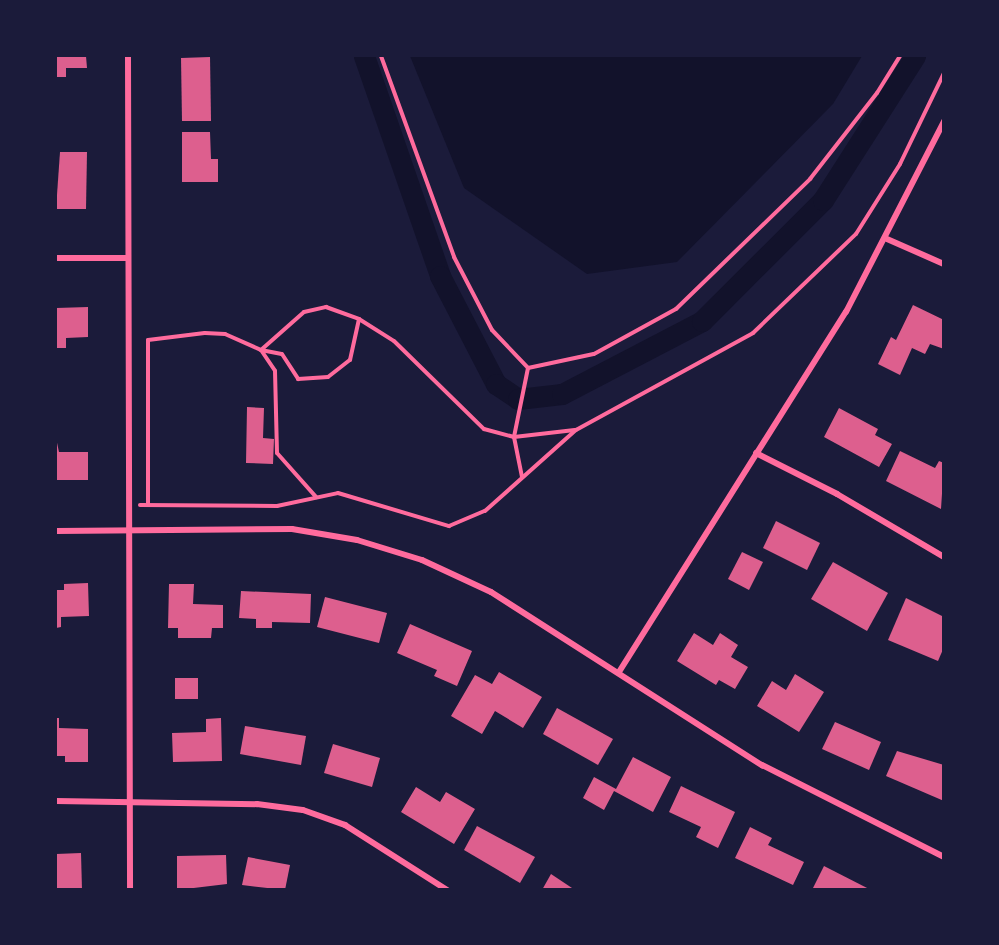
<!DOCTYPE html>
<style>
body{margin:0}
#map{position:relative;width:999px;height:945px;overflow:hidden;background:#1b1b3a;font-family:"Source Sans 3",sans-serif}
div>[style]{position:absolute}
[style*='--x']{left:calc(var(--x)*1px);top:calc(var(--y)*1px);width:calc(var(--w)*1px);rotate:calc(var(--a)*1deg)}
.water>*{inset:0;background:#12122b}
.canal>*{height:21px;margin:-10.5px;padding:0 10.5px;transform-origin:10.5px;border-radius:10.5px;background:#12122b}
.building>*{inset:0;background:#dd5f8e}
.path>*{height:4px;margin:-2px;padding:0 2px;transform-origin:2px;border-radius:2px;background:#ff6b9d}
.minor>*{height:6px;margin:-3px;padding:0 3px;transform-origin:3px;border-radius:3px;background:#ff6b9d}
span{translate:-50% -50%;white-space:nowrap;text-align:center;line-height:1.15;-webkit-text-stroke:5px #1b1b3a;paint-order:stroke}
.frame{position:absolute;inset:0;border:57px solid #1b1b3a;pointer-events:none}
</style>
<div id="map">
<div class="water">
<div style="clip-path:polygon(410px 56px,862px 56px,833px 104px,677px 262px,587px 274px,464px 188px)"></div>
</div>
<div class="canal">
<div style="--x:364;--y:56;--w:233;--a:70.9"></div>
<div style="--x:440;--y:276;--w:122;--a:62.6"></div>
<div style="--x:496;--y:384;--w:27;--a:34"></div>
<div style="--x:518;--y:399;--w:44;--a:-6.5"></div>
<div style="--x:562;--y:394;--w:158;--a:-27.5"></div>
<div style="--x:702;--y:321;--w:171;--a:-45"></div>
<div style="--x:823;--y:200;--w:171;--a:-57.4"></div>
</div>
<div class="building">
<div style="clip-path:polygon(56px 56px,86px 56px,87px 68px,66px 68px,66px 77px,56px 77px)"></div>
<div style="clip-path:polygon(210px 57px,211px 121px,182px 121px,181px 58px)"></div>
<div style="clip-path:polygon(182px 132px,210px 132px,211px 159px,218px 159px,218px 182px,182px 182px)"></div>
<div style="clip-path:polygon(60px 152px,87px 152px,86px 209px,56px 209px)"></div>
<div style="clip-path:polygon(913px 305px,944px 320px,944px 349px,930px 344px,925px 354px,912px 348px,900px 375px,878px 364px,891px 337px,896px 340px)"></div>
<div style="clip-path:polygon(88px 307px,88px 337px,66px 338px,66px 348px,56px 348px,56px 308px)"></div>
<div style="clip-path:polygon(247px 407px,264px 408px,263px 438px,274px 439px,273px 464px,246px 463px)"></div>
<div style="clip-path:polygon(839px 408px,878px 429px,875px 435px,892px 444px,879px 467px,824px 437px)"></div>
<div style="clip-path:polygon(56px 438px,59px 452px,88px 452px,88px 480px,56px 480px)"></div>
<div style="clip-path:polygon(900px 451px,935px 468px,939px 461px,944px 463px,941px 509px,886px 481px)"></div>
<div style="clip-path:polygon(776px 521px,820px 543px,807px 570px,763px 548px)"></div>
<div style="clip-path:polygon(742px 552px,763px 562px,749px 590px,728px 579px)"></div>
<div style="clip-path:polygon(833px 562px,888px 593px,867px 631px,811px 599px)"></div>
<div style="clip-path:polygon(88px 583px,89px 616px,61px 617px,61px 627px,56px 628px,56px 590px,64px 590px,64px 584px)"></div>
<div style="clip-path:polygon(169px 584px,194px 584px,193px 604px,223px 605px,223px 628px,212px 628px,211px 638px,178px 638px,178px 628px,168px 628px)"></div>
<div style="clip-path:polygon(241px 591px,311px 594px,310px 623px,272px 622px,272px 628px,256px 628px,256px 619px,239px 618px)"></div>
<div style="clip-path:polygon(325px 597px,387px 613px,379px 643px,317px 627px)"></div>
<div style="clip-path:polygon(906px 598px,944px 617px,944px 647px,938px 661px,888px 640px)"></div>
<div style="clip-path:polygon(410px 624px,472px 651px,457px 686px,434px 676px,437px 670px,397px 653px)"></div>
<div style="clip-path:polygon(694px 633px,713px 645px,720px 633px,738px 645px,731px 657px,748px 667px,735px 689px,719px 680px,716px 685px,677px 661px)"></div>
<div style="clip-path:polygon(499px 672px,542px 697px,523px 728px,495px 711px,482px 734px,451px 716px,475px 675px,492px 684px)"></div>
<div style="clip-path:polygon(795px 674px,824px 692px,799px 732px,757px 706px,772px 681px,786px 690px)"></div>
<div style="clip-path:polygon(175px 678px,198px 678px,198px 699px,175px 699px)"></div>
<div style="clip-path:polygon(557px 708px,613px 739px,598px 765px,543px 734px)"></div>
<div style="clip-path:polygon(56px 718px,59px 718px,59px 728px,88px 729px,88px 762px,65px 762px,65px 756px,56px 756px)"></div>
<div style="clip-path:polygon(221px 718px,222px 761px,173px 762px,172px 733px,206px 732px,206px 719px)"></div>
<div style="clip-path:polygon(835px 722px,881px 742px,869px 770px,822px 749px)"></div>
<div style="clip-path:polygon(245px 726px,306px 736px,301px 765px,240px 754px)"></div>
<div style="clip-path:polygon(333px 744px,380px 758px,372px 787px,324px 773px)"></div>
<div style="clip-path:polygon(897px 751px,944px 765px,944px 801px,886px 776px)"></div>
<div style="clip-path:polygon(633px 757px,671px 777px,653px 812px,614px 791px,604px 810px,583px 798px,594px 777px,616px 789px)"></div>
<div style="clip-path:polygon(681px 786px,735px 812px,718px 848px,696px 837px,701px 827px,669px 812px)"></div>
<div style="clip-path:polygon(416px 787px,440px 802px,446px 792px,475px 809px,454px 844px,401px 812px)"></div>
<div style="clip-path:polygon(477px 826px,535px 857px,520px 883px,464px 850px)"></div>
<div style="clip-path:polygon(750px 827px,772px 838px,768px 845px,804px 862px,793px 885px,735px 858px)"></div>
<div style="clip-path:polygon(81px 853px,82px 890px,56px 890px,56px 854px)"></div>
<div style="clip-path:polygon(226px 855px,227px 884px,177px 890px,177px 856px)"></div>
<div style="clip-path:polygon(248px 857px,290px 865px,285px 890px,242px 885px)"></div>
<div style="clip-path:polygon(824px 866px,871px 890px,812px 890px)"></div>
<div style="clip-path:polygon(551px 874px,575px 890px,542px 890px)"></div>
</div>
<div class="path">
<div style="--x:381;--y:56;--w:214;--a:70"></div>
<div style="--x:454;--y:257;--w:82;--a:62.5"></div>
<div style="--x:492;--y:330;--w:52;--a:46.5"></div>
<div style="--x:528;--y:368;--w:70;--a:101.5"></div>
<div style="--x:514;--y:437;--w:41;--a:78.7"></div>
<div style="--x:261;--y:350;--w:57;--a:-41.5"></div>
<div style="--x:304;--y:312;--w:23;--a:-13"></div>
<div style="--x:326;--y:307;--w:35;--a:20"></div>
<div style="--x:359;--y:319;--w:41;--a:32.2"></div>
<div style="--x:394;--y:341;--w:126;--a:44.4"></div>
<div style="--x:484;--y:429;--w:31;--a:15"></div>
<div style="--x:514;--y:437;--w:61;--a:-6.5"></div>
<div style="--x:261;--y:350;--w:21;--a:11"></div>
<div style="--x:282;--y:354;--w:30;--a:57"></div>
<div style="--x:298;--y:379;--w:30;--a:-4"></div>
<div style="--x:328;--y:377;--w:28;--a:-38"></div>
<div style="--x:350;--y:360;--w:42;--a:-77.6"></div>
<div style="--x:528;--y:368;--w:67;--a:-12"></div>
<div style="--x:594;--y:354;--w:94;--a:-28.8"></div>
<div style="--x:676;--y:309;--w:187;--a:-44.1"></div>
<div style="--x:810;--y:179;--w:109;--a:-52.1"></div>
<div style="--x:877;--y:93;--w:44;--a:-58.1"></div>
<div style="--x:140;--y:505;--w:137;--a:0.4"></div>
<div style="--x:277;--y:506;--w:62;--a:-12"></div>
<div style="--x:338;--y:493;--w:116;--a:16.6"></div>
<div style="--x:449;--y:526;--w:39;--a:-23"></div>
<div style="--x:485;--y:511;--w:122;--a:-41.7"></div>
<div style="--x:576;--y:430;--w:202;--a:-28.7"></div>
<div style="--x:753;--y:333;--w:143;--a:-43.9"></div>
<div style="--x:856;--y:234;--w:83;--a:-57.8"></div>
<div style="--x:900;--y:164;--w:101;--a:-64.2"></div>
<div style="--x:148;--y:505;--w:165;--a:-90"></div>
<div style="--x:148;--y:340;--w:57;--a:-7"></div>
<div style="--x:205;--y:333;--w:20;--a:3"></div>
<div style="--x:225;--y:334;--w:39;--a:24"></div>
<div style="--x:261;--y:350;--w:25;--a:56"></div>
<div style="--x:275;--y:371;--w:82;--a:88.6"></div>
<div style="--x:277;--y:453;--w:59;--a:48.4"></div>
</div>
<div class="minor">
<div style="--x:128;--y:56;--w:834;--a:89.86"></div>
<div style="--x:887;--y:239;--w:62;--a:23.7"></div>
<div style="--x:56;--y:258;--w:71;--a:0"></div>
<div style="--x:756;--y:453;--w:91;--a:26.8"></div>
<div style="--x:837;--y:494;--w:124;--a:30.5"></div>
<div style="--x:56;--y:531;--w:236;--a:-0.5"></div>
<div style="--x:292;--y:529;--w:66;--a:9.6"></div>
<div style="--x:357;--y:540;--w:68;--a:17.1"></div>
<div style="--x:422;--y:560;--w:76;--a:24.9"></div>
<div style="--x:491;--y:592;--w:322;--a:32.6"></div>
<div style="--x:762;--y:765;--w:204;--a:26.8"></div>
<div style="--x:619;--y:672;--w:426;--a:-57.8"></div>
<div style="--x:846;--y:312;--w:215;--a:-62.8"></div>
<div style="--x:56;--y:801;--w:201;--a:0.9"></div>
<div style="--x:257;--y:804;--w:46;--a:7.4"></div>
<div style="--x:303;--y:810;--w:45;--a:19.7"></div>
<div style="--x:345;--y:825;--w:121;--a:32.5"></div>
</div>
<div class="frame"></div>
</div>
